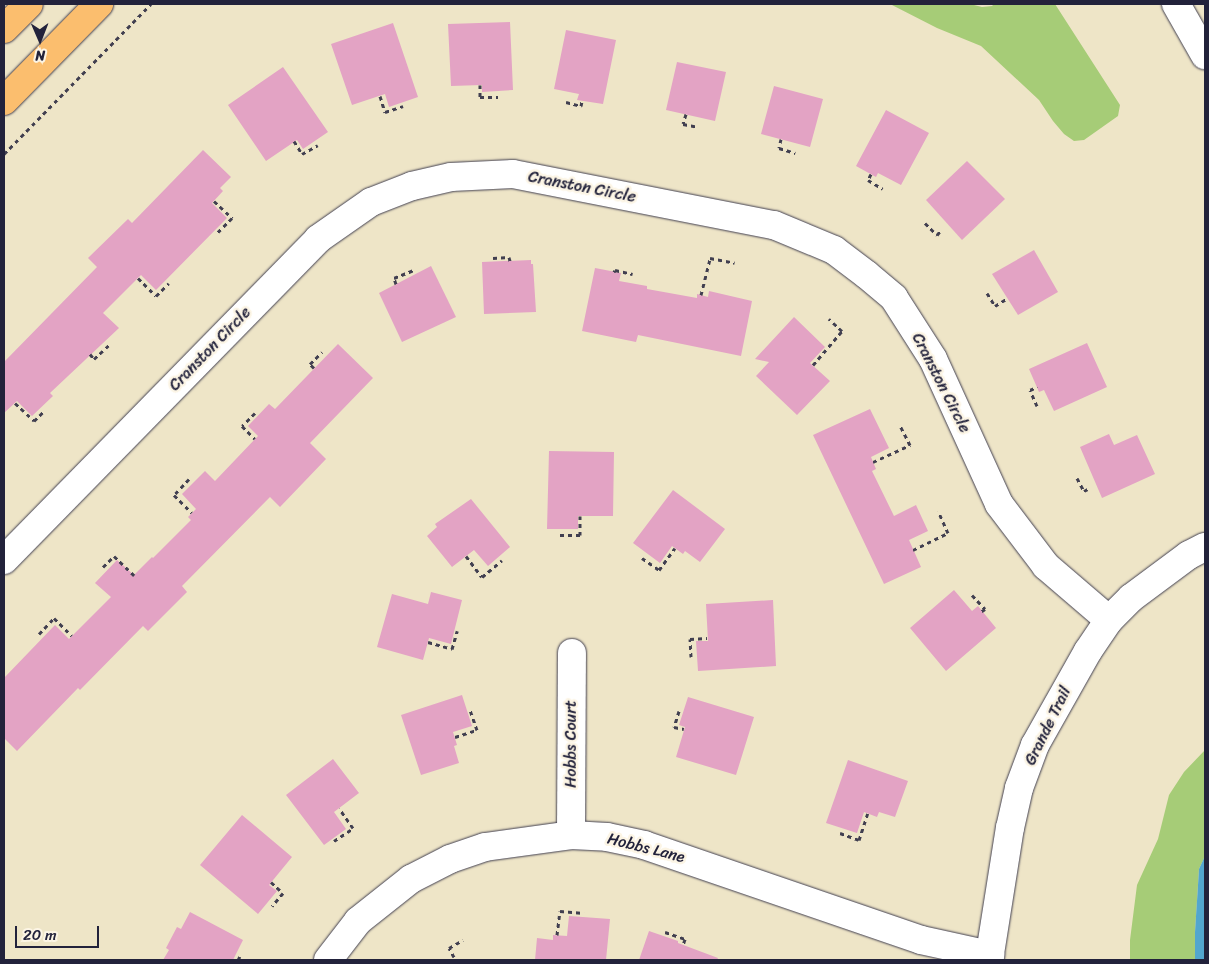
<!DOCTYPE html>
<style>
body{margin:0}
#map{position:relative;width:1209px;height:964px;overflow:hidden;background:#eee5c7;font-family:Sriracha,sans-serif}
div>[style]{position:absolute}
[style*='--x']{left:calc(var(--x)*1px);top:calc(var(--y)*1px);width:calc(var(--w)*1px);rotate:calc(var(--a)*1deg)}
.green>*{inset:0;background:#a6cc77}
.water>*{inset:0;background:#52a6ce}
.building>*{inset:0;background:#e3a3c4}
.path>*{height:3px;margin-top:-1.5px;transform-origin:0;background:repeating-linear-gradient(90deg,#413f50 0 4px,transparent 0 8px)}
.roads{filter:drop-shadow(0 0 1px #413f50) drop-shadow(0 0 1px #413f50)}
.minor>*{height:28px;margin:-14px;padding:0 14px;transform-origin:14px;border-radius:14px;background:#fff}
.primary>*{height:28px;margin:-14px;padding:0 14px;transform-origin:14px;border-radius:14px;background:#fbbe6e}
span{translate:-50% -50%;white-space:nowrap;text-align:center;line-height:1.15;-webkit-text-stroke:5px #fcf5e5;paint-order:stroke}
.street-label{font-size:16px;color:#22223b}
.frame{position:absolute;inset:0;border:5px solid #22223b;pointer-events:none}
.north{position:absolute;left:15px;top:15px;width:50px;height:50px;-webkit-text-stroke:4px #fcf5e5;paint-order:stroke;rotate:179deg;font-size:14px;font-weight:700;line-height:20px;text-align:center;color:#22223b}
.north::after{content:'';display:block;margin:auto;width:18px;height:22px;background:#22223b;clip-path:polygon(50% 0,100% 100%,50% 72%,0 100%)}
.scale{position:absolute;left:15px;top:926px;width:84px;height:22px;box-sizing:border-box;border:2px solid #22223b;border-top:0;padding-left:6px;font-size:15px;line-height:18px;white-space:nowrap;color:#22223b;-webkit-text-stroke:4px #fcf5e5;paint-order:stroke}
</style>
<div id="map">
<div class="green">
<div style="clip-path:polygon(890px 4px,970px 4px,982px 7px,992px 6px,994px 4px,1055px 4px,1120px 105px,1118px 116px,1084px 140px,1074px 141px,1064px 134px,1053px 121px,1039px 100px,981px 46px,937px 28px)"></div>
<div style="clip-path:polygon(1205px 750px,1205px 856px,1199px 869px,1195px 932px,1195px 960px,1130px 960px,1130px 940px,1137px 885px,1158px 839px,1169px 795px,1184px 772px)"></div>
</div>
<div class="water">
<div style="clip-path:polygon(1205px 856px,1205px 960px,1195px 960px,1195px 932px,1199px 869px)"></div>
</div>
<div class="building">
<div style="clip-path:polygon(510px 22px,513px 90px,482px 92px,482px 85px,451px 86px,448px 24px)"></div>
<div style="clip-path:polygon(393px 23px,418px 97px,389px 107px,385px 94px,352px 105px,331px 44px)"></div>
<div style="clip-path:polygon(566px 30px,616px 40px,603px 104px,577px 100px,579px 94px,554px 89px)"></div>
<div style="clip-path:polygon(677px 62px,726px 72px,715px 121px,666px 110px)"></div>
<div style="clip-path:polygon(283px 67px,328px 132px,303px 149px,297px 140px,266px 161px,228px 105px)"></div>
<div style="clip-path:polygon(774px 86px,823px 99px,810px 147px,761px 134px)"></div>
<div style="clip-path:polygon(886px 110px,929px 133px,901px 185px,878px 173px,876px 177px,856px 166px)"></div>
<div style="clip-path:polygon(203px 150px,231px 177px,220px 188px,223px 191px,212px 203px,227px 218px,156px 290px,141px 275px,103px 313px,119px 328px,50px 393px,53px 396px,32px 416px,17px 401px,4px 413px,4px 362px,97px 267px,88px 258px,128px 219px,132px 223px)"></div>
<div style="clip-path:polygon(967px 161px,1005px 199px,962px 240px,926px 200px)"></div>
<div style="clip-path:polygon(1034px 250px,1058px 292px,1018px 315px,992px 274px)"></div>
<div style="clip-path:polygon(531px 260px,531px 264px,533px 264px,536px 312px,484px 314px,482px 262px)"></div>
<div style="clip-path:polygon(431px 266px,456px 317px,402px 342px,379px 293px)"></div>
<div style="clip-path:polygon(595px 268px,621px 273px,619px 281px,647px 286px,647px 289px,697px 298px,697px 294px,708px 297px,709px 291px,752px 301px,741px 356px,638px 335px,636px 342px,582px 331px)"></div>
<div style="clip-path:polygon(794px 317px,825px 347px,810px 363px,830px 381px,797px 415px,756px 376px,769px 362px,755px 359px)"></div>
<div style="clip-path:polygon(1087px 343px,1107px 387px,1054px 411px,1044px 390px,1039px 392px,1029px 369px)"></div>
<div style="clip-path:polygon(338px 344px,373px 378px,310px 443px,326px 459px,280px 507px,270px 497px,182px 586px,187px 592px,148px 631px,143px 626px,80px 690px,78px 688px,17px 751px,4px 738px,4px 678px,55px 625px,69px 639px,111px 597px,95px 583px,117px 560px,134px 575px,152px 557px,153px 558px,191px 520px,188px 517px,196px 509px,182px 494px,205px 471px,215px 481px,258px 436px,248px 426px,269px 404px,275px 409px)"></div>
<div style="clip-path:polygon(870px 409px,889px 448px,871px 457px,876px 469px,872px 471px,894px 516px,916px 505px,928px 531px,909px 540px,921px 567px,884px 584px,813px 435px)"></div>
<div style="clip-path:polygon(1109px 434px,1114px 445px,1137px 435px,1155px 474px,1102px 498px,1080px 447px)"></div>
<div style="clip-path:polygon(549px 451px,614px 452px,613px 516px,578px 516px,578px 529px,547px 529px)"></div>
<div style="clip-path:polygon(673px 490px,725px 529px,700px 562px,685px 551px,683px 554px,672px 546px,660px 563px,633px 543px)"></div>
<div style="clip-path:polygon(471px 499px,510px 547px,488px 566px,474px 550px,452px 567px,427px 536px,437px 527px,435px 524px)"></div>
<div style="clip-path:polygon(954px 590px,972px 611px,978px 606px,996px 628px,946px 671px,910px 628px)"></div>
<div style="clip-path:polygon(431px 592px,462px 600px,451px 644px,429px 638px,423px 660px,377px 647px,392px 594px,428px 604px)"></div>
<div style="clip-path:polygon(773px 600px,776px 666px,698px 671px,696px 641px,708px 641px,706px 604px)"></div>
<div style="clip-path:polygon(462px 695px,472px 726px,453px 732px,457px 745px,454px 746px,459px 763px,421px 775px,401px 715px)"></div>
<div style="clip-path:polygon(688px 697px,754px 717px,736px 775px,676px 757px,685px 727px,679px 725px)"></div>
<div style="clip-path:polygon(333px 759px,359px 793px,334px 812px,346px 829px,324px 845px,286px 795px)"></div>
<div style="clip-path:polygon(848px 760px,908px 781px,895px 817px,879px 812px,877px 817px,864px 812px,857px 833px,826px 823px)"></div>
<div style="clip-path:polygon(242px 815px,292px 857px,269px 885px,277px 891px,258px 914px,200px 865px)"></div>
<div style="clip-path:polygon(190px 912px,243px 940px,233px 960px,163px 960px,169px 950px,166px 948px,177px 927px,181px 929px)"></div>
<div style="clip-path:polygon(569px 916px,610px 919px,606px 960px,535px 960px,537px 938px,553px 940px,553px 935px,567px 936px)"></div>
<div style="clip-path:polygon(649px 931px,678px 941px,678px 943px,718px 958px,717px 960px,639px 960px)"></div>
</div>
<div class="path">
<div style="--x:480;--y:85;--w:12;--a:90"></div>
<div style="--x:480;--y:97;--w:18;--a:0"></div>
<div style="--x:380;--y:96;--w:17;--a:73"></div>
<div style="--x:385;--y:112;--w:19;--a:-18"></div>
<div style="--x:566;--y:102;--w:16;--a:15"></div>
<div style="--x:581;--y:106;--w:5;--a:-79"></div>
<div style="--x:686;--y:114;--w:10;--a:107"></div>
<div style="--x:683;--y:124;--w:16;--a:11"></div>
<div style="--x:781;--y:139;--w:9;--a:103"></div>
<div style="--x:779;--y:148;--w:17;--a:17"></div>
<div style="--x:294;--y:141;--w:15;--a:58"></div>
<div style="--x:302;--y:154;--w:18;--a:-29"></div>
<div style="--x:4;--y:154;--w:210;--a:-45.6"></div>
<div style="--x:871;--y:174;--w:7;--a:117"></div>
<div style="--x:868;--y:180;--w:17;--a:31"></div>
<div style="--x:214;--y:201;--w:25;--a:43"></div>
<div style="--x:232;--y:218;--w:21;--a:135"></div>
<div style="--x:925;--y:223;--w:17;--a:45"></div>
<div style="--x:937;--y:235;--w:6;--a:-51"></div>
<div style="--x:493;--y:258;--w:16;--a:-4"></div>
<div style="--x:509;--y:257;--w:4;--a:76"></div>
<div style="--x:614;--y:272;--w:2;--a:-63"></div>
<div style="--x:615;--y:270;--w:18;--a:13"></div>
<div style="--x:138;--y:278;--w:25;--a:45"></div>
<div style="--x:156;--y:296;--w:18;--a:-45"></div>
<div style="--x:396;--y:284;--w:6;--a:-108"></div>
<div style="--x:394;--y:278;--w:22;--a:-22"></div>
<div style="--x:987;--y:293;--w:15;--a:58"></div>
<div style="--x:995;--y:306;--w:15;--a:-32"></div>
<div style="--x:701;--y:295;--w:38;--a:-76"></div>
<div style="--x:710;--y:258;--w:25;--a:11"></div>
<div style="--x:90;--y:354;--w:6;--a:51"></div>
<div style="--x:94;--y:359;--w:22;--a:-43"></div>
<div style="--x:813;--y:365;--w:45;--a:-49.5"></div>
<div style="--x:842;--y:331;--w:18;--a:-137"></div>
<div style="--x:314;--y:368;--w:6;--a:-135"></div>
<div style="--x:310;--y:364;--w:17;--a:-45"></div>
<div style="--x:15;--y:403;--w:26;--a:43"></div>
<div style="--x:34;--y:421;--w:16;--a:-45"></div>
<div style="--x:1037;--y:406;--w:17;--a:-114"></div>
<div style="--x:1030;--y:390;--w:8;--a:-23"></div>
<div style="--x:255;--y:413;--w:18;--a:135"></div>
<div style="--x:242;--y:426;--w:18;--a:45"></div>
<div style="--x:873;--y:462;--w:41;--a:-24.7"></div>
<div style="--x:910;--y:445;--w:22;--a:-117"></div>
<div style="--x:1077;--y:478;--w:15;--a:62"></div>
<div style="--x:1084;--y:491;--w:4;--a:-27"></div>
<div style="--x:189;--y:479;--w:22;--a:133"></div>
<div style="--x:174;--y:495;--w:25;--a:45"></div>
<div style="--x:560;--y:535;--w:20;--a:0"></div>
<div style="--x:580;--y:535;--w:19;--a:-90"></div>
<div style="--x:913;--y:550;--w:39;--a:-26"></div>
<div style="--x:948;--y:533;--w:24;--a:-114"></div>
<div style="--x:466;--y:556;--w:26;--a:53"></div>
<div style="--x:482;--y:577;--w:26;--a:-40"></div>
<div style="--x:642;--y:558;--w:21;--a:35"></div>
<div style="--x:659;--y:570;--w:27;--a:-54"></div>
<div style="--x:103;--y:567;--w:16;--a:-45"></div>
<div style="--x:114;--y:556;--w:28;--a:44"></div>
<div style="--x:972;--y:595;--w:19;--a:47"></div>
<div style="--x:985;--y:609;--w:4;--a:146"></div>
<div style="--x:39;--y:634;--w:22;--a:-47"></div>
<div style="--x:54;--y:618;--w:25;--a:45"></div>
<div style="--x:428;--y:642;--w:25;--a:16"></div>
<div style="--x:452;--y:649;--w:19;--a:-74"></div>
<div style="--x:691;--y:657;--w:18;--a:-93"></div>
<div style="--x:690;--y:639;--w:17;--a:-3"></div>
<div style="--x:679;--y:711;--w:17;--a:107"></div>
<div style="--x:674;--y:727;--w:10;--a:11"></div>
<div style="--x:455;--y:737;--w:23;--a:-18"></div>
<div style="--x:477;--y:730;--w:21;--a:-109"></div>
<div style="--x:840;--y:833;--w:20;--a:20"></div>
<div style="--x:859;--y:840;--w:28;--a:-72"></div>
<div style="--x:334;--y:841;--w:23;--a:-34"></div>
<div style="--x:353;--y:828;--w:24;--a:-125"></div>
<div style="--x:271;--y:882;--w:16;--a:43"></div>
<div style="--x:283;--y:893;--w:17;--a:130"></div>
<div style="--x:665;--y:932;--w:21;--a:19"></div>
<div style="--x:685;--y:939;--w:6;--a:108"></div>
<div style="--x:557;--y:935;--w:24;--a:-83"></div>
<div style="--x:560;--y:911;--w:24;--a:5"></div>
<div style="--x:454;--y:957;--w:10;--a:-119"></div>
<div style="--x:449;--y:948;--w:16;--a:-30"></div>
<div style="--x:238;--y:960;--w:4;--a:-63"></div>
</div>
<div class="roads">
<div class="minor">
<div style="--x:1176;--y:4;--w:59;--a:60.4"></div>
<div style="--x:4;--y:560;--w:449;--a:-45.6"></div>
<div style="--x:318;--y:239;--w:65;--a:-34.9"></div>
<div style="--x:371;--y:202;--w:44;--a:-21.3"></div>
<div style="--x:412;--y:186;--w:40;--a:-13"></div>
<div style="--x:451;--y:177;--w:62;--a:-2.8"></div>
<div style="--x:513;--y:174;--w:266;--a:11.1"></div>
<div style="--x:774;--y:225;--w:65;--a:22.6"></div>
<div style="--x:834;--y:250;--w:41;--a:37.1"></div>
<div style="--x:867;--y:275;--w:35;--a:40"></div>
<div style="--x:894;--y:298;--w:72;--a:57.4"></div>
<div style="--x:933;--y:359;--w:159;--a:65.5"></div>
<div style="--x:999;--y:504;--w:78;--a:52.8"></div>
<div style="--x:1046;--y:566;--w:83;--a:40.6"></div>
<div style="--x:571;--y:835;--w:182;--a:-89.7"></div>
<div style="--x:328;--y:960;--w:49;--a:-52.4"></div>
<div style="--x:358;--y:921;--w:68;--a:-38.4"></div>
<div style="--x:411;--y:879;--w:44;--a:-27.1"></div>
<div style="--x:450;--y:859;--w:37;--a:-19"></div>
<div style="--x:485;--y:847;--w:87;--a:-7.9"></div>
<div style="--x:571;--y:835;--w:36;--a:3"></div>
<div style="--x:607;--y:837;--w:38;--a:12"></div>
<div style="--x:644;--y:845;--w:293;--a:18.9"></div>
<div style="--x:921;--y:940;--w:71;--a:12.3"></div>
<div style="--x:989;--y:960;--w:134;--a:-81"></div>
<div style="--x:1010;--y:828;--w:41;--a:-77.3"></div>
<div style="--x:1019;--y:788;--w:46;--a:-69.6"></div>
<div style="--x:1035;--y:745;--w:108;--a:-60.6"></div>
<div style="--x:1088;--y:651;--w:37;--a:-56"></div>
<div style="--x:1109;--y:620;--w:31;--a:-45"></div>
<div style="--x:1131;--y:598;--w:72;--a:-36.6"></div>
<div style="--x:1189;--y:555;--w:18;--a:-27"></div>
</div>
<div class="primary">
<div style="--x:4;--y:29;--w:35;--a:-45"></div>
<div style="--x:4;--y:101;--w:136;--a:-45.6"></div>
</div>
</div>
<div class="street-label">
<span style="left:582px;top:187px;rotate:11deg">Cranston Circle</span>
<span style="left:210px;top:349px;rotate:-46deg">Cranston Circle</span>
<span style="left:941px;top:383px;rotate:63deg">Cranston Circle</span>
<span style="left:1048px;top:726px;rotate:-64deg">Grande Trail</span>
<span style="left:571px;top:744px;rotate:-90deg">Hobbs Court</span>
<span style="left:646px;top:848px;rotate:14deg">Hobbs Lane</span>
</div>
<div class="frame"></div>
<div class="north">N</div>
<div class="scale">20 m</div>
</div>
